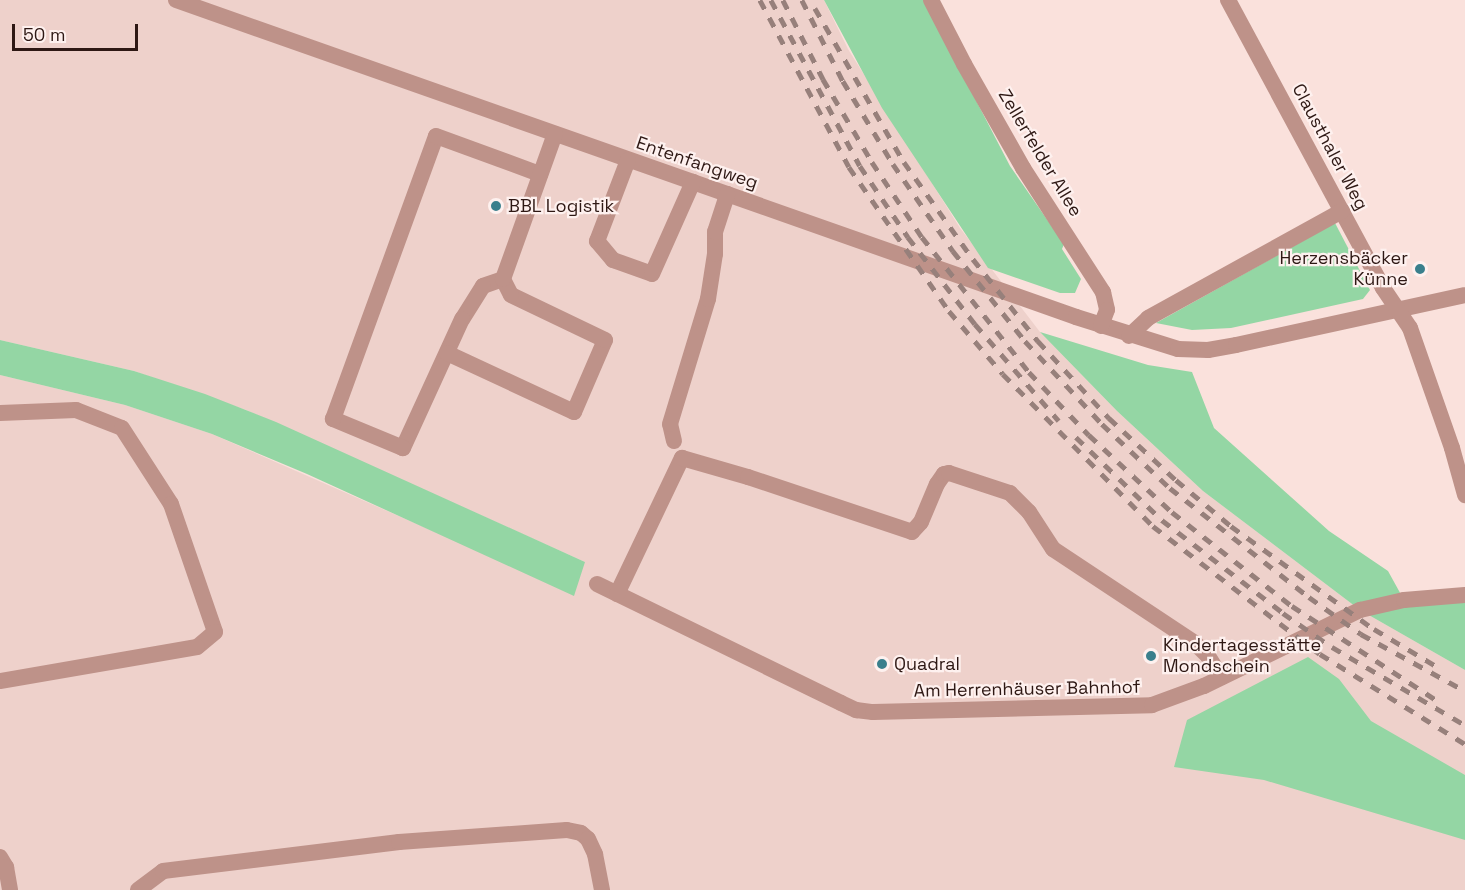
<!DOCTYPE html>
<meta charset="utf-8">
<style>
body{margin:0}
#map{position:relative;width:1465px;height:890px;overflow:hidden;background:#fae1dc;font-family:"Space Grotesk",sans-serif}
div>[style]{position:absolute}
[style*='--x']{left:calc(var(--x)*1px);top:calc(var(--y)*1px);width:calc(var(--w)*1px);rotate:calc(var(--a)*1deg)}
.built>*{inset:0;background:#eed1cb}
.green>*{inset:0;background:#94d6a4}
.minor>*{height:16px;margin:-8px;padding:0 8px;transform-origin:8px;border-radius:8px;background:#be9289}
.rail>*{height:4.5px;margin-top:-2.25px;transform-origin:0;background:repeating-linear-gradient(90deg,#97807b 0 10px,transparent 0 20px)}
.dots>*{width:16px;height:16px;translate:-50% -50%;box-sizing:border-box;border:3px solid #fef1ef;border-radius:50%}
span{translate:-50% -50%;white-space:nowrap;text-align:center;line-height:1.15;-webkit-text-stroke:4.5px #fef1ef;paint-order:stroke}
.street-label{font-size:18px;color:#2e1814}
.poi-label{font-size:18px;color:#2e1814}
.left{translate:0 -50%;text-align:left}
.right{translate:-100% -50%;text-align:right}
.scale{position:absolute;left:12px;top:24px;width:126px;height:27px;box-sizing:border-box;border:3px solid #2e1814;border-top:0;padding-left:8px;font-size:18px;line-height:21px;white-space:nowrap;color:#2e1814;-webkit-text-stroke:4px #fef1ef;paint-order:stroke}
</style>
<div id="map">
<div class="built">
<div style="clip-path:polygon(0 0,824px 0,848px 49px,960px 228px,1040px 332px,1117px 411px,1203px 491px,1360px 610px,1465px 670px,1465px 890px,0 890px,0 375px,125px 405px,212px 434px,442px 535px,585px 562px,246px 410px,134px 371px,0 340px)"></div>
</div>
<div class="green">
<div style="clip-path:polygon(824px 0,924px 0,1010px 166px,1064px 244px,1062px 249px,1081px 279px,1075px 293px,1060px 293px,988px 268px,882px 108px)"></div>
<div style="clip-path:polygon(1335px 223px,1370px 290px,1363px 299px,1231px 328px,1192px 330px,1156px 323px)"></div>
<div style="clip-path:polygon(1040px 332px,1148px 365px,1192px 372px,1214px 428px,1329px 531px,1388px 571px,1404px 600px,1465px 595px,1465px 670px,1360px 610px,1203px 491px,1117px 411px)"></div>
<div style="clip-path:polygon(0 340px,134px 371px,205px 394px,276px 422px,585px 562px,574px 596px,307px 474px,212px 434px,125px 405px,0 375px)"></div>
<div style="clip-path:polygon(1308px 657px,1339px 679px,1371px 721px,1465px 775px,1465px 840px,1264px 780px,1174px 767px,1187px 720px)"></div>
</div>
<div class="minor">
<div style="--x:176;--y:0;--w:954;--a:19.4"></div>
<div style="--x:1076;--y:317;--w:107;--a:17.4"></div>
<div style="--x:1178;--y:349;--w:30;--a:2"></div>
<div style="--x:1208;--y:350;--w:28;--a:-10"></div>
<div style="--x:1236;--y:345;--w:234;--a:-12.3"></div>
<div style="--x:931;--y:0;--w:72;--a:62.7"></div>
<div style="--x:964;--y:64;--w:120;--a:60.4"></div>
<div style="--x:1023;--y:168;--w:148;--a:57.2"></div>
<div style="--x:1103;--y:292;--w:18;--a:77"></div>
<div style="--x:1107;--y:310;--w:17;--a:111"></div>
<div style="--x:1228;--y:0;--w:327;--a:61.7"></div>
<div style="--x:1383;--y:288;--w:48;--a:56"></div>
<div style="--x:1410;--y:328;--w:127;--a:70.7"></div>
<div style="--x:1452;--y:448;--w:49;--a:74.5"></div>
<div style="--x:628;--y:160;--w:87;--a:110.9"></div>
<div style="--x:597;--y:241;--w:25;--a:50"></div>
<div style="--x:613;--y:260;--w:41;--a:19.7"></div>
<div style="--x:652;--y:274;--w:101;--a:-66"></div>
<div style="--x:503;--y:279;--w:21;--a:161"></div>
<div style="--x:483;--y:286;--w:39;--a:122"></div>
<div style="--x:462;--y:319;--w:142;--a:114.6"></div>
<div style="--x:403;--y:448;--w:76;--a:-157.5"></div>
<div style="--x:333;--y:419;--w:301;--a:-70"></div>
<div style="--x:436;--y:136;--w:111;--a:20.1"></div>
<div style="--x:1129;--y:336;--w:26;--a:-43"></div>
<div style="--x:1148;--y:318;--w:222;--a:-28.9"></div>
<div style="--x:447;--y:353;--w:140;--a:24.9"></div>
<div style="--x:574;--y:412;--w:78;--a:-66.7"></div>
<div style="--x:605;--y:340;--w:104;--a:-154.4"></div>
<div style="--x:511;--y:295;--w:18;--a:-117"></div>
<div style="--x:503;--y:279;--w:154;--a:-70.3"></div>
<div style="--x:0;--y:413;--w:76;--a:-2.3"></div>
<div style="--x:76;--y:410;--w:49;--a:21.4"></div>
<div style="--x:122;--y:428;--w:90;--a:57.2"></div>
<div style="--x:171;--y:504;--w:135;--a:71"></div>
<div style="--x:215;--y:632;--w:23;--a:140"></div>
<div style="--x:197;--y:647;--w:200;--a:170.2"></div>
<div style="--x:674;--y:441;--w:17;--a:-103"></div>
<div style="--x:670;--y:424;--w:131;--a:-73.1"></div>
<div style="--x:708;--y:299;--w:46;--a:-81.2"></div>
<div style="--x:715;--y:254;--w:22;--a:-90"></div>
<div style="--x:715;--y:232;--w:40;--a:-72"></div>
<div style="--x:597;--y:584;--w:271;--a:26"></div>
<div style="--x:841;--y:703;--w:17;--a:25"></div>
<div style="--x:856;--y:710;--w:17;--a:7"></div>
<div style="--x:873;--y:712;--w:279;--a:-1.4"></div>
<div style="--x:1152;--y:705;--w:55;--a:-20.1"></div>
<div style="--x:1204;--y:686;--w:174;--a:-26"></div>
<div style="--x:1360;--y:610;--w:45;--a:-12.8"></div>
<div style="--x:1404;--y:600;--w:61;--a:-4.7"></div>
<div style="--x:617;--y:594;--w:151;--a:-64.5"></div>
<div style="--x:682;--y:458;--w:69;--a:16.1"></div>
<div style="--x:748;--y:477;--w:173;--a:18.5"></div>
<div style="--x:912;--y:532;--w:13;--a:-48"></div>
<div style="--x:921;--y:522;--w:41;--a:-67.2"></div>
<div style="--x:937;--y:484;--w:12;--a:-55"></div>
<div style="--x:944;--y:474;--w:5;--a:-11"></div>
<div style="--x:949;--y:473;--w:64;--a:18.2"></div>
<div style="--x:1010;--y:493;--w:27;--a:45"></div>
<div style="--x:1029;--y:512;--w:44;--a:57"></div>
<div style="--x:1053;--y:549;--w:170;--a:33.5"></div>
<div style="--x:1195;--y:643;--w:18;--a:45"></div>
<div style="--x:1208;--y:656;--w:25;--a:58"></div>
<div style="--x:0;--y:857;--w:12;--a:59"></div>
<div style="--x:6;--y:867;--w:23;--a:80"></div>
<div style="--x:138;--y:890;--w:31;--a:-37"></div>
<div style="--x:163;--y:871;--w:238;--a:-7"></div>
<div style="--x:399;--y:842;--w:168;--a:-4.1"></div>
<div style="--x:567;--y:830;--w:14;--a:12"></div>
<div style="--x:581;--y:833;--w:9;--a:41"></div>
<div style="--x:588;--y:839;--w:17;--a:65"></div>
<div style="--x:595;--y:854;--w:37;--a:79"></div>
</div>
<div class="rail">
<div style="--x:760;--y:0;--w:189;--a:61.9"></div>
<div style="--x:849;--y:167;--w:175;--a:55.2"></div>
<div style="--x:949;--y:311;--w:83;--a:49.4"></div>
<div style="--x:1003;--y:374;--w:214;--a:45.4"></div>
<div style="--x:1153;--y:526;--w:210;--a:37.5"></div>
<div style="--x:1320;--y:654;--w:171;--a:31.8"></div>
<div style="--x:771;--y:0;--w:188;--a:61.8"></div>
<div style="--x:860;--y:166;--w:86;--a:55.9"></div>
<div style="--x:908;--y:237;--w:110;--a:52.4"></div>
<div style="--x:975;--y:324;--w:128;--a:49.1"></div>
<div style="--x:783;--y:0;--w:89;--a:63.1"></div>
<div style="--x:823;--y:79;--w:96;--a:59.4"></div>
<div style="--x:872;--y:162;--w:90;--a:56.3"></div>
<div style="--x:922;--y:237;--w:172;--a:51.6"></div>
<div style="--x:1029;--y:372;--w:87;--a:46.4"></div>
<div style="--x:1089;--y:435;--w:113;--a:42.9"></div>
<div style="--x:1172;--y:512;--w:152;--a:38.1"></div>
<div style="--x:1292;--y:606;--w:172;--a:33.1"></div>
<div style="--x:802;--y:0;--w:91;--a:63.2"></div>
<div style="--x:843;--y:81;--w:97;--a:58.9"></div>
<div style="--x:893;--y:164;--w:106;--a:55.4"></div>
<div style="--x:953;--y:251;--w:115;--a:51.3"></div>
<div style="--x:1025;--y:341;--w:113;--a:47.1"></div>
<div style="--x:1102;--y:424;--w:93;--a:43.3"></div>
<div style="--x:1170;--y:488;--w:177;--a:38.1"></div>
<div style="--x:1309;--y:597;--w:64;--a:35.4"></div>
<div style="--x:1361;--y:634;--w:119;--a:28.7"></div>
<div style="--x:815;--y:8;--w:178;--a:60"></div>
<div style="--x:904;--y:162;--w:119;--a:54.6"></div>
<div style="--x:973;--y:259;--w:105;--a:51.6"></div>
<div style="--x:1038;--y:341;--w:105;--a:47.3"></div>
<div style="--x:1109;--y:418;--w:91;--a:42.8"></div>
<div style="--x:1176;--y:480;--w:72;--a:39.9"></div>
<div style="--x:1231;--y:526;--w:176;--a:35.8"></div>
<div style="--x:1374;--y:629;--w:72;--a:30.8"></div>
<div style="--x:1076;--y:437;--w:120;--a:44"></div>
<div style="--x:1162;--y:520;--w:153;--a:37.5"></div>
<div style="--x:1283;--y:613;--w:60;--a:34.8"></div>
<div style="--x:1332;--y:647;--w:154;--a:30.4"></div>
</div>
<div class="dots">
<div style="left:496px;top:206px;background:#3a7f8c"></div>
<div style="left:1420px;top:269px;background:#3a7f8c"></div>
<div style="left:1151px;top:656px;background:#3a7f8c"></div>
<div style="left:882px;top:664px;background:#3a7f8c"></div>
</div>
<div class="street-label">
<span style="left:1330px;top:147px;rotate:62deg">Clausthaler Weg</span>
<span style="left:1040px;top:153px;rotate:59deg">Zellerfelder Allee</span>
<span style="left:697px;top:163px;rotate:19deg">Entenfangweg</span>
<span style="left:1027px;top:689px;rotate:-1deg">Am Herrenhäuser Bahnhof</span>
</div>
<div class="poi-label">
<span class="left" style="left:508px;top:206px">BBL Logistik</span>
<span class="right" style="left:1408px;top:269px">Herzensbäcker<br>Künne</span>
<span class="left" style="left:1163px;top:656px">Kindertagesstätte<br>Mondschein</span>
<span class="left" style="left:894px;top:664px">Quadral</span>
</div>
<div class="scale">50 m</div>
</div>
